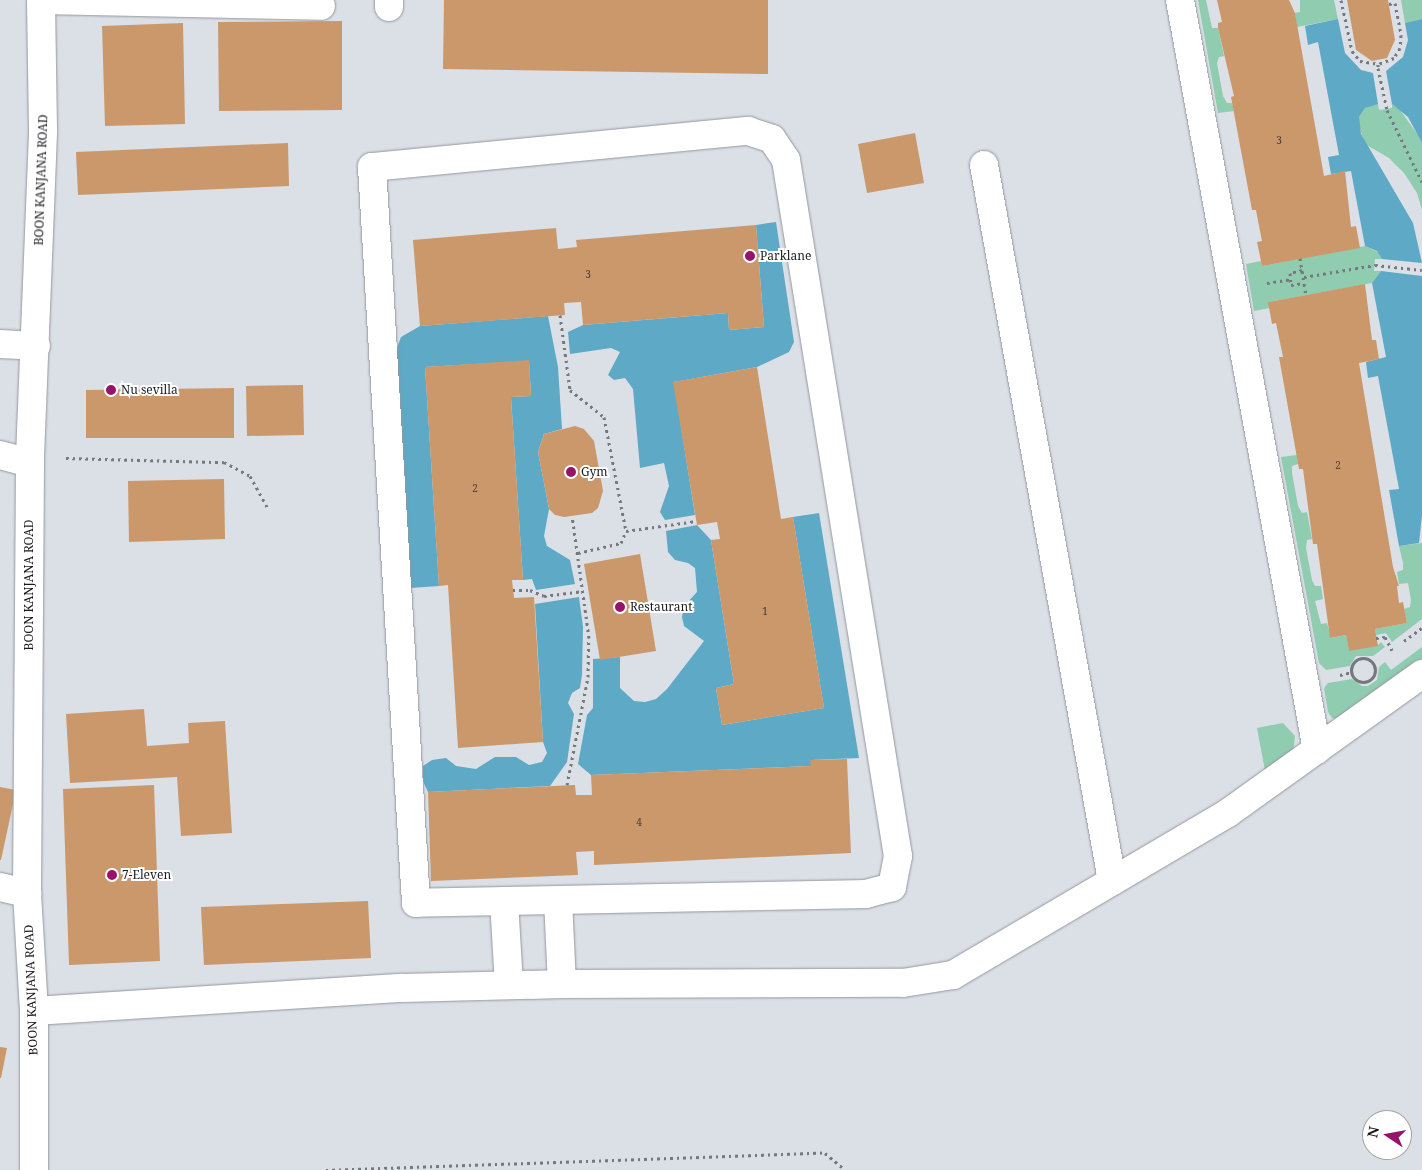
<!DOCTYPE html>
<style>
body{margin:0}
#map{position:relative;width:1422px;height:1170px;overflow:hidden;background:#dbdfe6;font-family:"Noto Serif",serif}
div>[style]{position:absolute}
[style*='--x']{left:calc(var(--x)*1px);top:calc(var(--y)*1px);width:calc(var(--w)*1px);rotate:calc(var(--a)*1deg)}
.green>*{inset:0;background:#8fccb0}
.water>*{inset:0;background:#5da9c6}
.building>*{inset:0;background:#cb986b}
.path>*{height:3px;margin-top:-1.5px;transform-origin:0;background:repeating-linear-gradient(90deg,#75787d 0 2.5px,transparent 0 6.5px)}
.path>.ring{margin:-1.5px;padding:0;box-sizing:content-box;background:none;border:3px solid #75787d;border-radius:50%}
.roads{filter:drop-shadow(0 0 1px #94979e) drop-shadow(0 0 1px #94979e)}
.minor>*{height:28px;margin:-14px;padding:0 14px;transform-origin:14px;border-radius:14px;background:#fff}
.dots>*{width:14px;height:14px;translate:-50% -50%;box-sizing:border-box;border:2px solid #fff;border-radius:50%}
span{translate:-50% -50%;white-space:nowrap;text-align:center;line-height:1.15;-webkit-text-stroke:4px #fff;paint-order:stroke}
.number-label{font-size:10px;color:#463a31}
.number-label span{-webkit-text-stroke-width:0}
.street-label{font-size:12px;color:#1a1b1e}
.poi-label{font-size:12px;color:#1a1b1e}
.left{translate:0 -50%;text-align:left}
.north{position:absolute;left:1362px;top:1110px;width:50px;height:50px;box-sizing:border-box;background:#fff;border:1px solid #a3a4a5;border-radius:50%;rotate:282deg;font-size:14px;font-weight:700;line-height:20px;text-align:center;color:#1a1b1e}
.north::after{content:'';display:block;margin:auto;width:18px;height:22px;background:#971369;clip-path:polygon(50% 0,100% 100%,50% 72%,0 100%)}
</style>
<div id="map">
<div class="green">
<div style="clip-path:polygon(1198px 0,1206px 0,1212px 28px,1218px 28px,1224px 56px,1219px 57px,1217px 63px,1223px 96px,1227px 103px,1232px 103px,1234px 111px,1218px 113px)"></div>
<div style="clip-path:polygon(1300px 0,1334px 0,1338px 19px,1297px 27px,1295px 13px,1300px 12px)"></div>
<div style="clip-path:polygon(1401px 0,1422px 0,1422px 19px,1405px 23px)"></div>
<div style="clip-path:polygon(1372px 104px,1378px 104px,1379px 110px,1392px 108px,1392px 104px,1400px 110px,1418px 135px,1422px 143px,1422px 210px,1417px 193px,1404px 173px,1389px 158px,1365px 144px,1359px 126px,1359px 117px,1365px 108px)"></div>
<div style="clip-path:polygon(1365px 246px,1378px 252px,1382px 259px,1375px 259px,1374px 271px,1381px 271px,1372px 283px,1269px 302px,1270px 308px,1254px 311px,1246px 264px,1261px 261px,1262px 266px)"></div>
<div style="clip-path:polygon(1297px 455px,1298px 464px,1292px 466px,1292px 473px,1298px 506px,1302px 513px,1307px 512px,1312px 539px,1307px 540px,1306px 548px,1312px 580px,1315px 586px,1321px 586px,1323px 599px,1315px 601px,1321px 624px,1327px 623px,1331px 638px,1346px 635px,1349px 650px,1377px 646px,1381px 642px,1385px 647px,1373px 656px,1356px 656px,1350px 666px,1326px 670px,1319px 663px,1281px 457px)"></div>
<div style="clip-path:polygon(1422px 543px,1422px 619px,1392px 642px,1386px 633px,1376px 635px,1375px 629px,1407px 623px,1404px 609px,1410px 607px,1411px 600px,1408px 583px,1399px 584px,1397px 572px,1403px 570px,1403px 563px,1399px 546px)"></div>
<div style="clip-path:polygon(1422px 647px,1422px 659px,1342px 720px,1332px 718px,1328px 712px,1324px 688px,1328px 683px,1352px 679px,1362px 686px,1368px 686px,1377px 680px,1379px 667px,1385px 662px,1391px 670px)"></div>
<div style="clip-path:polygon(1283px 723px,1295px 736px,1293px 753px,1266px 776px,1257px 728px)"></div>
</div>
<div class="water">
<div style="clip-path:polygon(1338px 19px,1345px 53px,1361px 70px,1373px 73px,1378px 104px,1365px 108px,1359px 117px,1361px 134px,1413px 223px,1422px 263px,1382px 259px,1377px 251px,1365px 246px,1351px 171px,1331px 174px,1328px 157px,1339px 155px,1318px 42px,1308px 45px,1305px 26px)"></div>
<div style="clip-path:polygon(1422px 19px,1422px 143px,1408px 117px,1392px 104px,1386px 71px,1403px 57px,1408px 40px,1405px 23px)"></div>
<div style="clip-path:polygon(776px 222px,794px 342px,789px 352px,757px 367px,674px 382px,695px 515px,665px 520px,660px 512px,669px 486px,664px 463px,640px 468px,633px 389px,625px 378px,614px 380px,608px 375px,620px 352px,611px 348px,570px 354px,568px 332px,583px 325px,728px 313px,729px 330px,764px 327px,756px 225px)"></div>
<div style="clip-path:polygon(1381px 271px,1422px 276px,1422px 515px,1419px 543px,1399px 546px,1389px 490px,1399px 489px,1378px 376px,1368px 378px,1366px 362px,1386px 357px,1372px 283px)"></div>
<div style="clip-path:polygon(548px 316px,558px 367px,562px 429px,544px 434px,538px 452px,549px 509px,544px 536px,547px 546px,570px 560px,575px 584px,536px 590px,532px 579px,523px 580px,511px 397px,531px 396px,529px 361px,425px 367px,439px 586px,410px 588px,396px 351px,401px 337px,420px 326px)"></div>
<div style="clip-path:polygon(819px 513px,859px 758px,811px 760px,811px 766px,591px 775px,578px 764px,587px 715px,593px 708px,593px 659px,620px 657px,620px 688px,634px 701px,645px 702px,656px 699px,667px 689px,704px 641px,684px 626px,682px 617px,684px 606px,697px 592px,695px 568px,688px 563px,675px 560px,668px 552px,666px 531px,697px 525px,711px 540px,734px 684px,716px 688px,722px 725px,824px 708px,793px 517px)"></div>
<div style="clip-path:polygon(579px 597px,583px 627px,582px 675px,580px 688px,572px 693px,568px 703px,574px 714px,567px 762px,550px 786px,428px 792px,423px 781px,423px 766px,432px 760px,446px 758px,456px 766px,476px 769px,495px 757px,516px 757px,529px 765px,542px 762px,547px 753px,543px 742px,535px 604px)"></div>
</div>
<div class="building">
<div style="clip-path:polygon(444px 0,768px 0,768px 74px,443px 69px)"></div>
<div style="clip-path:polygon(1217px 0,1289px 0,1295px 13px,1324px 176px,1345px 171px,1351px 227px,1356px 226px,1360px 248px,1262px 266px,1257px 242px,1262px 241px,1259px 226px,1256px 210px,1252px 210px,1231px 97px,1234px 96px,1218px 28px,1218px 23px,1222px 22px)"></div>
<div style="clip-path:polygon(1347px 0,1388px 0,1395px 40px,1387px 58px,1372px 61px,1356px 50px)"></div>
<div style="clip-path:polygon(342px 21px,342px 110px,219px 111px,218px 22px)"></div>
<div style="clip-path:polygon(183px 23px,185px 124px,105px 126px,102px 26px)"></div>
<div style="clip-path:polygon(915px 133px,924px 183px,867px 193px,858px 144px)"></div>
<div style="clip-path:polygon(288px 143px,289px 186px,78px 195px,76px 152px)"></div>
<div style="clip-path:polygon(756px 225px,764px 327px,729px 330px,728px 313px,583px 325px,581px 302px,564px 303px,565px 315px,420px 326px,413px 240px,556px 228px,558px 249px,577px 247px,576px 240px)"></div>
<div style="clip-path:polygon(1365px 284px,1372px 340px,1376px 340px,1379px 359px,1359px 363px,1393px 567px,1399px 586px,1397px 586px,1399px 603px,1403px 602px,1407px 623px,1375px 629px,1378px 646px,1349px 651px,1346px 635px,1330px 638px,1317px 544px,1313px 544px,1303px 469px,1299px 469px,1279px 357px,1283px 357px,1276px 323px,1272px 324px,1268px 302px)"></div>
<div style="clip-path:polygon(529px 360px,531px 396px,511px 397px,523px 580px,512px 580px,514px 598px,534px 597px,543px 742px,458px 748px,448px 585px,439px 586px,425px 367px)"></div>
<div style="clip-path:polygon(757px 367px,781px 519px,793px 517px,824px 708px,722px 725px,716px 688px,734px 684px,711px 540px,720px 539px,717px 522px,697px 525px,673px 382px)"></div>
<div style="clip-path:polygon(303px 385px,304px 435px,247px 436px,246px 386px)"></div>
<div style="clip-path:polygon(234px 388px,234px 438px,86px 438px,86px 390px)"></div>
<div style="clip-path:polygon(575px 426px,584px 429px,594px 441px,603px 491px,598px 508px,592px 513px,564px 517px,555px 515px,549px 509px,538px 452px,544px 434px)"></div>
<div style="clip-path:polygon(224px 479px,225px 539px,129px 542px,128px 481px)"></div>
<div style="clip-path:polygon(640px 554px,656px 651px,600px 660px,584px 564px)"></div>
<div style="clip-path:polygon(144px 709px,147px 746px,189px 743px,188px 723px,225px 721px,232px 833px,181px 836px,177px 777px,70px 783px,66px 714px)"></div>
<div style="clip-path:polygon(847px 759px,851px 853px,594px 865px,594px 851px,576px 852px,578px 875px,431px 881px,428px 792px,575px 785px,576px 795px,592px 795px,591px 775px,811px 766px,810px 760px)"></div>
<div style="clip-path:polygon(154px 785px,160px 961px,69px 965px,63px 789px)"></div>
<div style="clip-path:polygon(0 787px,16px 790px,1px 860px,0 860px)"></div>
<div style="clip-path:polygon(368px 901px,371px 958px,204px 965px,201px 907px)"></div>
<div style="clip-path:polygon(0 1047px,7px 1048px,1px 1078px,0 1078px)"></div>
</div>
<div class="path">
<div style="--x:1341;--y:0;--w:52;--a:77.8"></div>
<div style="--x:1352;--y:51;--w:13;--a:51"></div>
<div style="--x:1360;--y:61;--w:18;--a:9"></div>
<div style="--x:1389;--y:4;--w:6;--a:-9"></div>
<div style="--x:1395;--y:3;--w:33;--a:79"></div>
<div style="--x:1401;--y:35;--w:13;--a:94"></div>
<div style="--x:1400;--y:48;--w:12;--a:121"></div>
<div style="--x:1394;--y:58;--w:17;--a:159"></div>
<div style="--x:1378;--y:64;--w:4;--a:90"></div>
<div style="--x:1378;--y:68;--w:43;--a:77.9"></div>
<div style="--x:1387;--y:110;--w:80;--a:64.1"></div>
<div style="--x:1300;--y:258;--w:36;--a:81"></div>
<div style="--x:1302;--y:270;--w:12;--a:166"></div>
<div style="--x:1290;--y:273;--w:12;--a:85"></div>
<div style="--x:1291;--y:285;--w:13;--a:-9"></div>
<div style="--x:1304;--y:277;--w:72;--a:-9.6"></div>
<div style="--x:1375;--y:265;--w:47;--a:6.1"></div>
<div style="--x:1267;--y:283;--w:24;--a:-9"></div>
<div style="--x:560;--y:315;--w:76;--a:82.4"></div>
<div style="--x:570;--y:390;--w:43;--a:38.5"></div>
<div style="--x:604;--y:417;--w:116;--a:79.1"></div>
<div style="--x:66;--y:458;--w:158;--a:1.5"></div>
<div style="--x:224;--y:462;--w:30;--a:28"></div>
<div style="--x:250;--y:476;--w:38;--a:61"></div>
<div style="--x:578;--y:553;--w:44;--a:-13.1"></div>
<div style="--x:621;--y:543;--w:13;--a:-67"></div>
<div style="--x:626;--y:531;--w:71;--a:-8.1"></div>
<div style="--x:513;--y:590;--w:17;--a:0"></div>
<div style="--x:530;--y:590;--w:15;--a:23"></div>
<div style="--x:544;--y:596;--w:40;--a:-7.1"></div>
<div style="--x:1376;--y:638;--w:9;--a:-6"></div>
<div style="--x:1385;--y:637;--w:15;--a:62"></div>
<div style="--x:1404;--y:641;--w:22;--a:-36"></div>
<div class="ring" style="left:1351px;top:658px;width:21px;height:21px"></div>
<div style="--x:1340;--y:675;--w:12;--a:-14"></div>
<div style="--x:567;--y:785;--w:110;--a:-79"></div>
<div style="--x:588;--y:677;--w:39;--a:-89"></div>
<div style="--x:589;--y:638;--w:123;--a:-97.9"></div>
<div style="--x:326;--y:1170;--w:499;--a:-2"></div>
<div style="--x:825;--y:1153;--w:26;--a:40"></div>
</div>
<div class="roads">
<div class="minor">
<div style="--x:41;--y:0;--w:280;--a:1.2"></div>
<div style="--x:389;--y:0;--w:7;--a:90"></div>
<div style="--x:1180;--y:0;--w:762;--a:79.65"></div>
<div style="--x:748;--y:131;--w:25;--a:18"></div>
<div style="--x:772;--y:139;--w:25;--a:56"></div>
<div style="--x:786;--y:160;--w:705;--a:80.86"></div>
<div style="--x:898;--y:856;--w:32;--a:101"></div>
<div style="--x:892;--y:887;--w:27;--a:165"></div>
<div style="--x:866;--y:894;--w:450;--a:178.9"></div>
<div style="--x:416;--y:903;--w:737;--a:-93.42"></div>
<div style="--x:372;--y:167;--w:378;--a:-5.5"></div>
<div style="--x:984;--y:165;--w:727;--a:79.86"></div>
<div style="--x:0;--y:344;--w:36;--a:3"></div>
<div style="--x:0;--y:455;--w:31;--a:15"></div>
<div style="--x:0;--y:887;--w:28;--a:13"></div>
<div style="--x:558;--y:900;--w:84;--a:87.3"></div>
<div style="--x:504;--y:901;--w:84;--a:86.6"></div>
<div style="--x:34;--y:1011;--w:369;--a:-3.6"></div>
<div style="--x:402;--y:988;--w:160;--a:-1.4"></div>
<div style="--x:562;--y:984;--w:341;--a:-0.2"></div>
<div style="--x:903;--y:983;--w:51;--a:-9.1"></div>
<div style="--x:953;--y:975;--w:319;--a:-30.5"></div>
<div style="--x:1228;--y:813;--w:239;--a:-35.6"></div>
<div style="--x:34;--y:1170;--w:159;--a:-90"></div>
<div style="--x:34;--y:1011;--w:118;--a:-93.4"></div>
<div style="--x:27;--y:893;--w:436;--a:-89.6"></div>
<div style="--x:30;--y:457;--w:328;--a:-87.7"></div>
<div style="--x:43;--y:129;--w:129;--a:-90.9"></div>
</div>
</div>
<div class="dots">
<div style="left:750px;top:256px;background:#971369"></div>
<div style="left:111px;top:390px;background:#971369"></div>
<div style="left:571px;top:472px;background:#971369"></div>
<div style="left:620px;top:607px;background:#971369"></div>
<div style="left:112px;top:875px;background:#971369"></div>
</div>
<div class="number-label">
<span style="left:1279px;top:141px">3</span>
<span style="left:588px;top:275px">3</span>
<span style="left:1338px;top:466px">2</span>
<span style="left:475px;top:489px">2</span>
<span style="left:765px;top:612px">1</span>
<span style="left:639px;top:823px">4</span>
</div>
<div class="street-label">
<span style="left:41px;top:180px;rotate:-88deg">BOON KANJANA ROAD</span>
<span style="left:29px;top:585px;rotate:-90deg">BOON KANJANA ROAD</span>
<span style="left:31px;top:990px;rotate:-92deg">BOON KANJANA ROAD</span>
</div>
<div class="poi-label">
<span class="left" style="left:760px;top:256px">Parklane</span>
<span class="left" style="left:121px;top:390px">Nu sevilla</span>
<span class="left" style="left:581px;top:472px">Gym</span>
<span class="left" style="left:630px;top:607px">Restaurant</span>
<span class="left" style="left:122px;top:875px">7-Eleven</span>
</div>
<div class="north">N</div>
</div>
